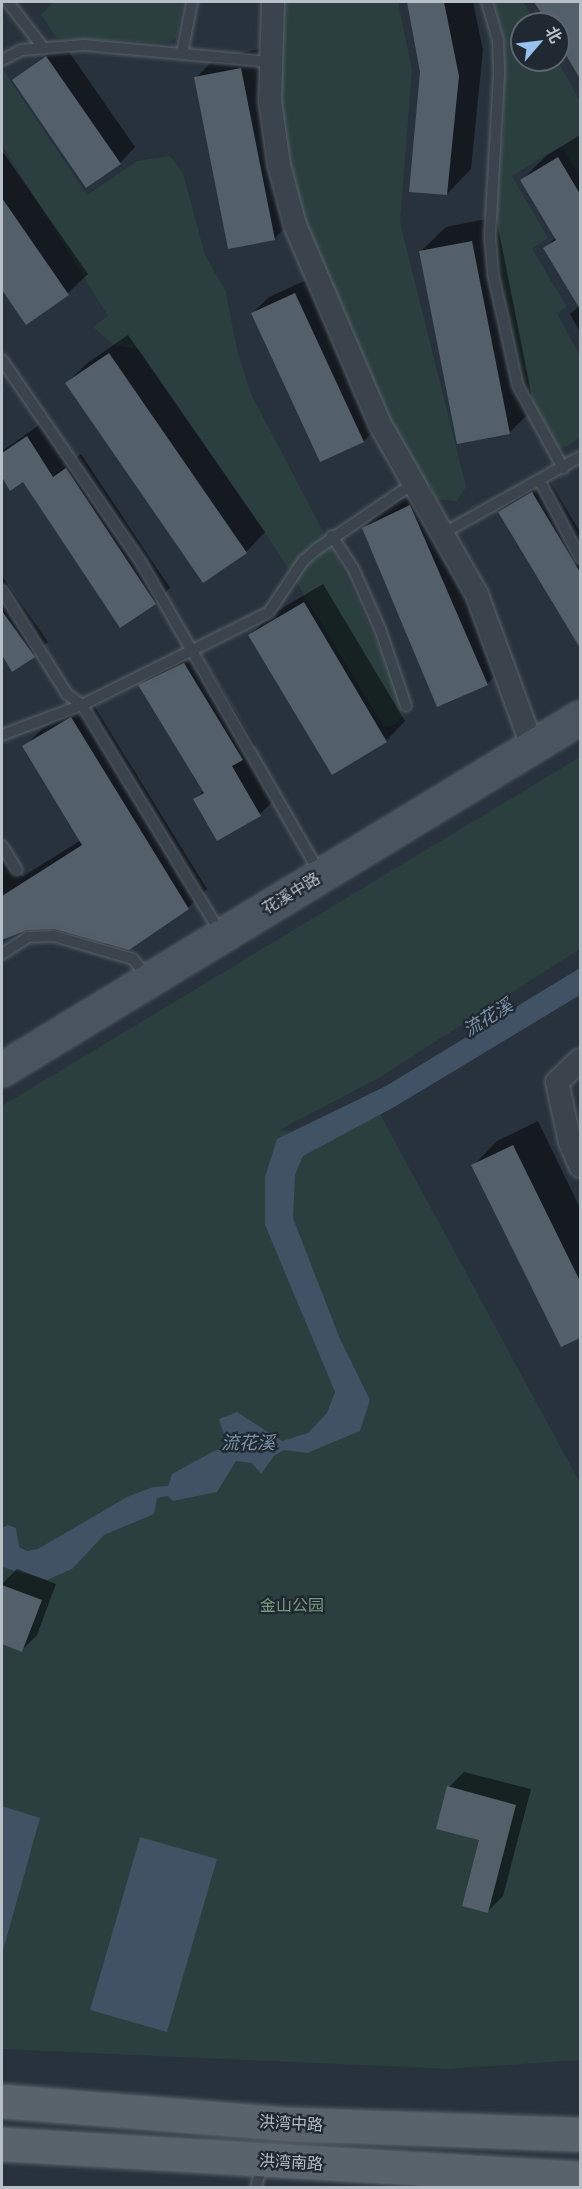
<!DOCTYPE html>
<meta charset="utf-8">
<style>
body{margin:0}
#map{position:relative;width:582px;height:2189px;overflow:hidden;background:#28323c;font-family:"PT Sans Narrow","Noto Sans SC",sans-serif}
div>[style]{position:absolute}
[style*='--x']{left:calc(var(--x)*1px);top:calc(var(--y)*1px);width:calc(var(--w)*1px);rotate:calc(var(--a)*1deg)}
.green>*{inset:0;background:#2a3f3e}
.water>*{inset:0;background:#405263}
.shadow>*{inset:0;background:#0007}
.building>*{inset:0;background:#535f69}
.roads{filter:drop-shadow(0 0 2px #59626a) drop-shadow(0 0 2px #59626a)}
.lane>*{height:10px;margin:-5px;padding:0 5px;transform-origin:5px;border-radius:5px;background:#3b444d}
.street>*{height:22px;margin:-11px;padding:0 11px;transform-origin:11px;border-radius:11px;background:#3b444d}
.secondary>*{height:32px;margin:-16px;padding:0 16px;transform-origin:16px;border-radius:16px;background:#4a545f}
.primary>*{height:33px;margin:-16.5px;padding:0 16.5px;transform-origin:16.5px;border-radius:16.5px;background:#59636c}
span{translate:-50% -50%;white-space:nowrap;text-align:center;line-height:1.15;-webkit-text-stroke:4.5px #202932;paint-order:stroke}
.street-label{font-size:16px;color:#b7bfc7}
.park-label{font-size:16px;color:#789b7d}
.water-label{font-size:18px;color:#7c92a7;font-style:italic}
.frame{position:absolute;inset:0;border:3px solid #b7bfc7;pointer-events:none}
.north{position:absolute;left:510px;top:12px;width:60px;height:60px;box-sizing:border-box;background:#202932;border:2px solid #5c656e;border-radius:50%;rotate:62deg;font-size:16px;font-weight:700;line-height:24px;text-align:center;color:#b7bfc7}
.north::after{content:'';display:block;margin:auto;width:21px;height:27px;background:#98c0ec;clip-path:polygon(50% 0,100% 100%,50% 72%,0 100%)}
</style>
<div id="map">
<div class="green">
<div style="clip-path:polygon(53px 2px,183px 2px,177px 38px,167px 43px,57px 38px,41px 15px)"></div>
<div style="clip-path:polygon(275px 2px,398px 2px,412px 70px,400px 222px,466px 487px,457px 501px,435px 499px,386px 419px,300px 221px,275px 100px)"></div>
<div style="clip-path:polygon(493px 2px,523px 2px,536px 24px,522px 24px,522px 60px,557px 60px,580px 101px,580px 177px,561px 146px,512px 176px,548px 238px,532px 249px,567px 307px,557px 313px,580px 356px,580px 438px,560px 450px,523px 383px,499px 270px,495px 235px,497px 167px,504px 134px,504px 38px)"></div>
<div style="clip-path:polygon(2px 68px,87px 195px,137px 161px,170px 156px,183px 173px,205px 255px,226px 292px,237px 350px,251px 394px,348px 579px,391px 673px,403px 716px,393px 726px,384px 727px,280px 555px,139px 349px,114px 345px,93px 327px,108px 316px,2px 145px)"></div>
<div style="clip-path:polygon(580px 757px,580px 949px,377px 1079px,279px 1130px,338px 1136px,380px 1114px,580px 1483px,580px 2060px,448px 2069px,2px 2049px,2px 1106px)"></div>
</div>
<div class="water">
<div style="clip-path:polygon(580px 968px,580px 995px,396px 1106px,303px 1156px,295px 1175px,293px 1218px,340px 1339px,370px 1400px,360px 1431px,307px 1453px,284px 1450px,274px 1456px,261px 1474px,252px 1463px,236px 1461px,217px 1492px,173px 1501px,168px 1496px,157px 1498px,154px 1514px,104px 1535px,72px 1569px,47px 1580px,2px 1567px,2px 1528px,8px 1525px,16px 1528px,19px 1547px,27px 1551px,38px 1549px,127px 1497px,153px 1487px,168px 1486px,172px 1474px,214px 1451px,228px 1448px,219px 1419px,237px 1412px,282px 1441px,308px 1433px,327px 1413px,335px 1392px,265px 1225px,265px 1177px,277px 1139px,386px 1086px)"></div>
<div style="clip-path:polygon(2px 1806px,40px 1818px,2px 1954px)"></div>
<div style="clip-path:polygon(140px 1837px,217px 1859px,167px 2032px,90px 2010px)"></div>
</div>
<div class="shadow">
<div style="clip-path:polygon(408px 2px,473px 2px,483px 50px,471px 169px,447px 194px)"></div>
<div style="clip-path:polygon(536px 2px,580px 2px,580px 76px,558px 38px,558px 24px,549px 24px)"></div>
<div style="clip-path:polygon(62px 42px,135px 147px,120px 163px,14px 80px)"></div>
<div style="clip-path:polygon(260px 49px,294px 219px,274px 239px,196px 78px,215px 58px)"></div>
<div style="clip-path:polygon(580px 135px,580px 332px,570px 314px,580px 305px,545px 248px,556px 237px,522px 180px,546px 156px)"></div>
<div style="clip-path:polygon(2px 151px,88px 274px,68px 293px,26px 323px,2px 287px)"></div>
<div style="clip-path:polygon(496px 217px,534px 408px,509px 433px,421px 251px,446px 227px)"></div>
<div style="clip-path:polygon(311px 278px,379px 425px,364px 441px,321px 460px,253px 313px,269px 297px)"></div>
<div style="clip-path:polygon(128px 335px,265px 532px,246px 552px,67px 383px,86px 364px)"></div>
<div style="clip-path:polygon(42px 423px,68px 463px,81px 454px,170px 588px,155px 603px,24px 480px,10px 489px,2px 475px,2px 451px)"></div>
<div style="clip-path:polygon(548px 478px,580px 532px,580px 645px,499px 512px,515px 497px)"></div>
<div style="clip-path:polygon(430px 486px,507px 665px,487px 684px,364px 528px,383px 508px)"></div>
<div style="clip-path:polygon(2px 576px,48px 642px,13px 670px,2px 653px)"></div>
<div style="clip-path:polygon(323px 584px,405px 721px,386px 741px,250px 636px,269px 616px)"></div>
<div style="clip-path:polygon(198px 650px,256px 745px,247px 754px,274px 800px,260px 814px,218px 839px,195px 800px,204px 790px,140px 686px,154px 672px)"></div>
<div style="clip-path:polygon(90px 699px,207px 889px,189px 907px,129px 948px,42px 927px,24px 929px,2px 941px,2px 845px,22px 877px,81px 840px,24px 747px,43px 728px)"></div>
<div style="clip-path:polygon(538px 1121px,580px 1208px,580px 1336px,562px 1345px,473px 1166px,497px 1141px)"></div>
<div style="clip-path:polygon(17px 1569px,56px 1584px,37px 1635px,22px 1650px,2px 1643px,2px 1584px)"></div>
<div style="clip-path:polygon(464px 1772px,531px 1789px,503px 1896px,488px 1911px,481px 1839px,449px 1787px)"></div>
</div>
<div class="building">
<div style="clip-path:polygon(407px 2px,444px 2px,459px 76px,447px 195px,409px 192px,420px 72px)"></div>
<div style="clip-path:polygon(534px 2px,580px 2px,580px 79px,558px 41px,558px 24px,548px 24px)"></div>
<div style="clip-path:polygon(46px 56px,121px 164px,86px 188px,12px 80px)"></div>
<div style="clip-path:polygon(241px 68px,275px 240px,228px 249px,194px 77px)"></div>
<div style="clip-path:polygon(558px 157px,580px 194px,580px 309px,543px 248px,556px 240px,520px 180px)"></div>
<div style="clip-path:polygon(2px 198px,69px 295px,26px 325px,2px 290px)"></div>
<div style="clip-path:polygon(472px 241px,510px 434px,457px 444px,419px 251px)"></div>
<div style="clip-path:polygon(295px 293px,364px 442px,320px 462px,251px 313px)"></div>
<div style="clip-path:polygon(109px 353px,247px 553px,203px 583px,65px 383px)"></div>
<div style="clip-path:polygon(27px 436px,53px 477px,66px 468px,156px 604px,120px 628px,23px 482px,10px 491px,2px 477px,2px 453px)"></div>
<div style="clip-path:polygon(532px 492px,580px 572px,580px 648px,498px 512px)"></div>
<div style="clip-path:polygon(410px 505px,488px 685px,437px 707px,362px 528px)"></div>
<div style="clip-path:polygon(304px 602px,387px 742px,332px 775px,248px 635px)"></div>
<div style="clip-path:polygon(2px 611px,35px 657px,12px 672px,2px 655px)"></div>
<div style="clip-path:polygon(184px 663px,243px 760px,232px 766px,261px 816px,217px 841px,193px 799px,204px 793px,138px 685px)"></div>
<div style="clip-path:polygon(71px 717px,189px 909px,129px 950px,54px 929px,27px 930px,2px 940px,2px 896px,82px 845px,22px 746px)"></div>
<div style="clip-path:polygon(513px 1145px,580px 1281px,580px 1338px,561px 1347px,471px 1165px)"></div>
<div style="clip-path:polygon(2px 1585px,42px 1600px,22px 1652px,2px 1644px)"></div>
<div style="clip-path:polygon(447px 1786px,516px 1805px,488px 1913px,462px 1906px,479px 1840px,436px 1829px)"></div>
</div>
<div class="roads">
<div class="lane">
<div style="--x:8;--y:2;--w:59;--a:52.5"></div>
<div style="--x:487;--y:2;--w:40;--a:74"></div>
<div style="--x:498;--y:40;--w:35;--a:88"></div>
<div style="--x:499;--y:75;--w:163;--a:93.2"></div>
<div style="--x:490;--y:238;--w:36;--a:85"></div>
<div style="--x:493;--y:274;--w:115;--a:77.4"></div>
<div style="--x:518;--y:386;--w:94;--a:61.2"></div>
<div style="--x:182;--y:54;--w:53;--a:-79.1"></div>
<div style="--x:2;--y:60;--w:22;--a:-27"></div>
<div style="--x:22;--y:50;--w:62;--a:-4.6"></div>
<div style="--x:84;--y:45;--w:187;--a:5.2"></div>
<div style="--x:2;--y:360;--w:247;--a:55.5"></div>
<div style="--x:142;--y:564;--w:355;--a:60.1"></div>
<div style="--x:540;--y:481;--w:87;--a:62.5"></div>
<div style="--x:442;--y:534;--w:158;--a:-29.2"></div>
<div style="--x:332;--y:536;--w:38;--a:57"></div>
<div style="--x:353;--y:568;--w:67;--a:66.1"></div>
<div style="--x:380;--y:629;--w:81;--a:71.3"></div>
<div style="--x:2;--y:590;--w:123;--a:58"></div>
<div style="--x:67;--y:694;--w:19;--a:36"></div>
<div style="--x:82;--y:705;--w:209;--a:-26.4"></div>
<div style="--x:269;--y:612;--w:61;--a:-56.3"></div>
<div style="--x:303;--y:561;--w:18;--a:-41"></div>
<div style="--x:317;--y:549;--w:117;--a:-34.2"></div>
<div style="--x:2;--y:735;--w:85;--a:-20.6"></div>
<div style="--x:82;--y:705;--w:268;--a:58.7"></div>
<div style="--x:2;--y:846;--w:28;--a:58"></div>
<div style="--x:2;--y:954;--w:31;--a:-33"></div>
<div style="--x:28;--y:937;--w:26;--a:-2"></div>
<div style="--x:54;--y:936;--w:82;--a:16.2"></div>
<div style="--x:133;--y:959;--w:24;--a:52"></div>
<div style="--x:256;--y:2188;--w:25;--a:-76"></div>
</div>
<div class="street">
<div style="--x:273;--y:2;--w:99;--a:91.7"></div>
<div style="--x:270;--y:101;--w:65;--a:82"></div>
<div style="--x:279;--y:165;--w:62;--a:75.1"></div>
<div style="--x:295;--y:225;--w:216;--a:66.9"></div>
<div style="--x:380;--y:424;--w:197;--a:60.4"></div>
<div style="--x:477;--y:595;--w:163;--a:69.9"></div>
<div style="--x:580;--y:1060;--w:32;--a:136"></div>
<div style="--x:557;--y:1082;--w:61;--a:77.8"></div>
<div style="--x:570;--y:1142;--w:26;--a:67"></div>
</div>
<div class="secondary">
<div style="--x:2;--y:1070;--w:677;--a:-31.34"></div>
</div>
<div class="primary">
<div style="--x:2;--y:2101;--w:288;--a:4.6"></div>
<div style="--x:289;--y:2124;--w:291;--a:2"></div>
<div style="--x:2;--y:2144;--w:579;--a:3.37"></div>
</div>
</div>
<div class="street-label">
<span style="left:291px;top:893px;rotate:-31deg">花溪中路</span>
<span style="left:291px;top:2123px;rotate:3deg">洪湾中路</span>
<span style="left:291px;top:2162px;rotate:3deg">洪湾南路</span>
</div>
<div class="park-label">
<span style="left:292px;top:1605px">金山公园</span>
</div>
<div class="water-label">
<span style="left:488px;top:1018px;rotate:-32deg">流花溪</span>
<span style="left:248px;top:1443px">流花溪</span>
</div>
<div class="frame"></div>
<div class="north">北</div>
</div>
